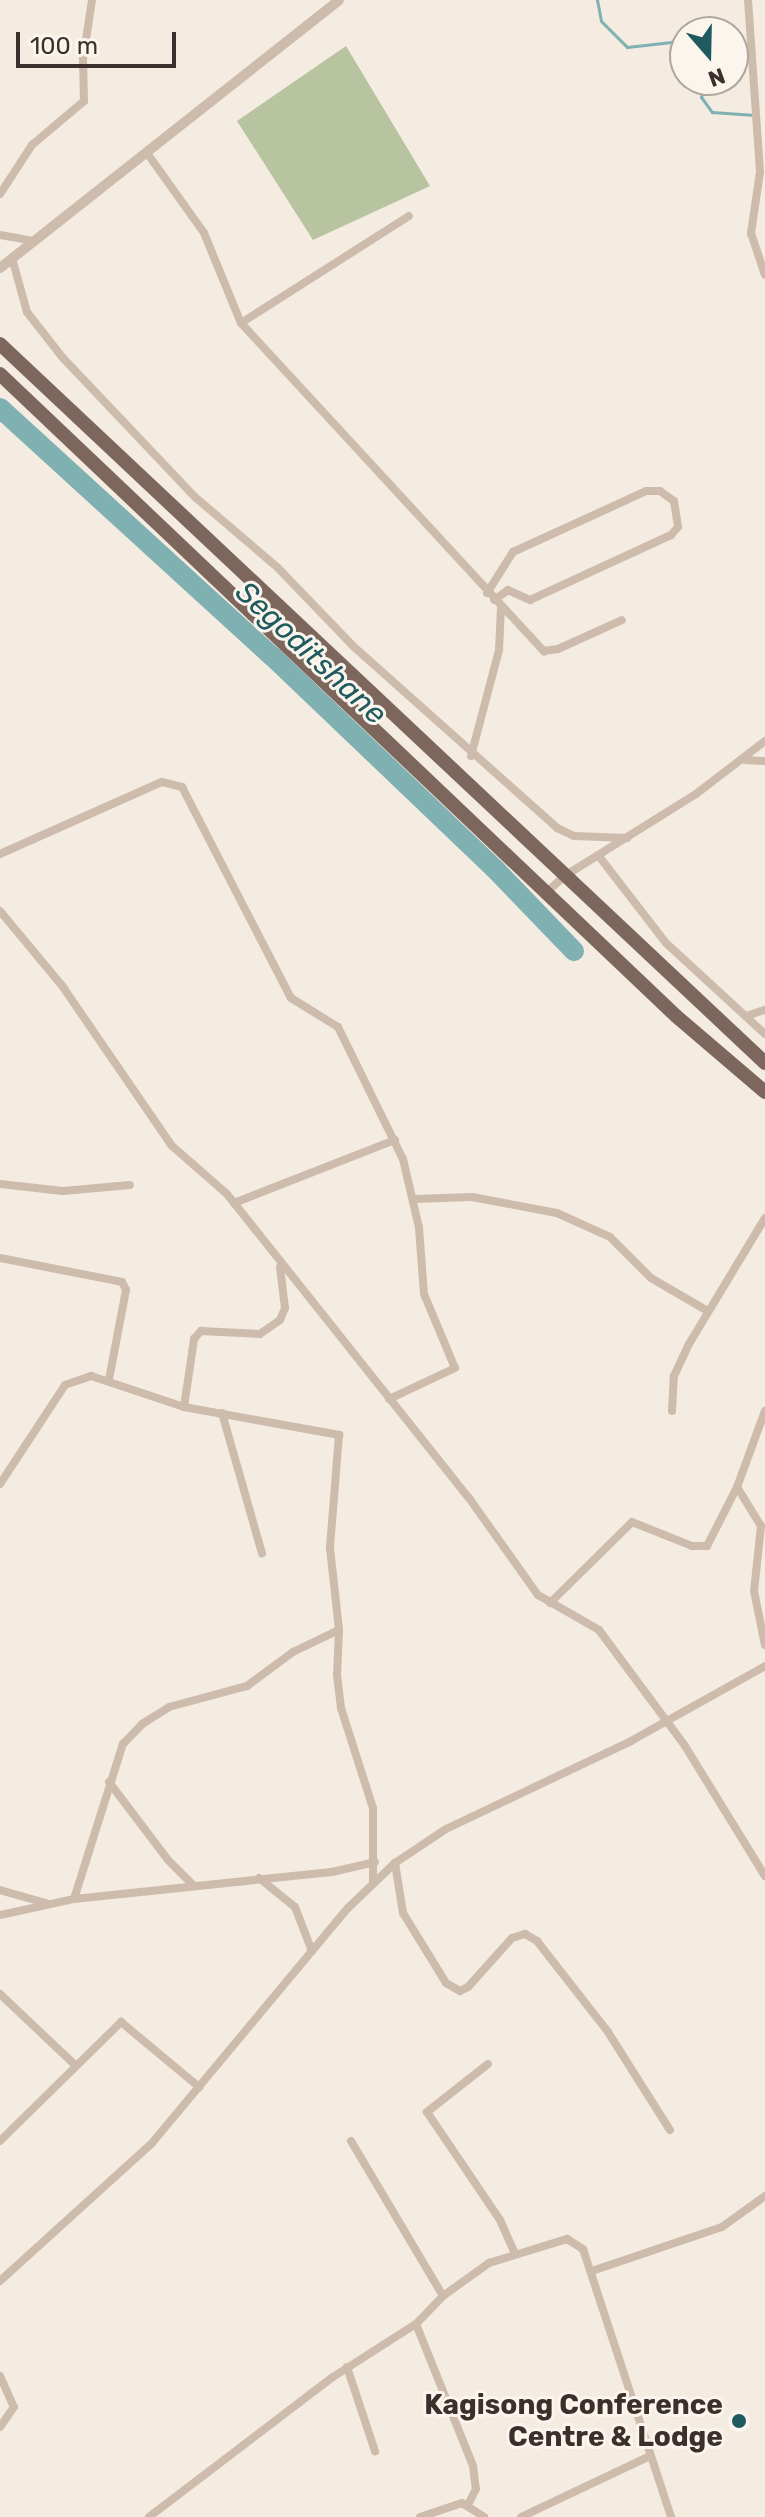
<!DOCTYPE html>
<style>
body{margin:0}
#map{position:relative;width:765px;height:2517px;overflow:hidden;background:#f4ebe1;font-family:Rubik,sans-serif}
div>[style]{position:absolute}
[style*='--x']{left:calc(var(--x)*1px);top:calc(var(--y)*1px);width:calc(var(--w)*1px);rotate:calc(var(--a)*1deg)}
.green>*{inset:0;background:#b8c4a0}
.stream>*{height:3px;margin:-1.5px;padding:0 1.5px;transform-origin:1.5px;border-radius:1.5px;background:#7fb0b2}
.river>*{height:20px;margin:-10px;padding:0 10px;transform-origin:10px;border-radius:10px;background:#7fb0b2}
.minor>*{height:8px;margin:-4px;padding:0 4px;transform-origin:4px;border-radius:4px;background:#cdbbac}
.tertiary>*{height:10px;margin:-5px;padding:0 5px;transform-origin:5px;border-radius:5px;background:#cdbbac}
.primary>*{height:14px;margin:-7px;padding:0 7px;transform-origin:7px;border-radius:7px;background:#7d675c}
.dots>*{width:22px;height:22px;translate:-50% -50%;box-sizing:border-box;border:4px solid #fbf5ee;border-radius:50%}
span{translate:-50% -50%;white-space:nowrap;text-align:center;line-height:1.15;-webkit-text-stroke:6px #fbf5ee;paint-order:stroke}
.poi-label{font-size:28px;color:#3b302b;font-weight:700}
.right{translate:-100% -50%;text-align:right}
.water-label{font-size:30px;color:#1f5a5e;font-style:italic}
.north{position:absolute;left:669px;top:16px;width:80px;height:80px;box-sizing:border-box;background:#fbf5ee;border:2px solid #aea6a0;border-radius:50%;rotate:160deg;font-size:22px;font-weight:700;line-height:32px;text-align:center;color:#3b302b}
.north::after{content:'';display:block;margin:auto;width:28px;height:36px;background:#1f5a5e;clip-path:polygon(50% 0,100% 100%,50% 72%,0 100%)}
.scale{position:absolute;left:16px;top:32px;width:160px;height:36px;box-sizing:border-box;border:4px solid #3b302b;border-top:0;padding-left:10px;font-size:24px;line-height:28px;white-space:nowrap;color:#3b302b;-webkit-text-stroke:6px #fbf5ee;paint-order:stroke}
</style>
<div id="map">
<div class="green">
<div style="clip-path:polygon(346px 46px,430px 186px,313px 240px,237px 121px)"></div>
</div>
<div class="stream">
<div style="--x:597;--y:0;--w:21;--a:79"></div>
<div style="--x:601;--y:21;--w:37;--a:45"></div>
<div style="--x:627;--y:47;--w:45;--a:-6.3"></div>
<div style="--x:672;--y:42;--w:17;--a:40"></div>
<div style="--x:705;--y:80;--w:17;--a:103"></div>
<div style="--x:701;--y:97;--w:19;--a:54"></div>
<div style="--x:712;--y:112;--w:39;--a:4"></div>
</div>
<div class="river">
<div style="--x:0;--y:408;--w:368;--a:42.4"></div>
<div style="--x:272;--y:656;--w:308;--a:43.7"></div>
<div style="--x:495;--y:869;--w:114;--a:46.1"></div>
</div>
<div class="minor">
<div style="--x:748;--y:0;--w:172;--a:86"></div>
<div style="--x:760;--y:172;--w:62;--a:98.4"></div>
<div style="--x:751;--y:233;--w:44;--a:71.6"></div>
<div style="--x:147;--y:153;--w:98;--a:54.5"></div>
<div style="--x:204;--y:233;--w:97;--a:67.7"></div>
<div style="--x:241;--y:323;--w:447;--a:47.3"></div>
<div style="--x:544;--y:651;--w:14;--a:-8"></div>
<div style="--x:558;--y:649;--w:70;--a:-24.4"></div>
<div style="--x:0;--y:194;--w:59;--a:-56.9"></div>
<div style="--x:32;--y:145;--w:68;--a:-40.2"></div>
<div style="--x:84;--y:101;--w:42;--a:-91.4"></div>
<div style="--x:83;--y:59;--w:60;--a:-81.3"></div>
<div style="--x:0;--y:235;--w:35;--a:10"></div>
<div style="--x:12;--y:258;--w:56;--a:74.5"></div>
<div style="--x:27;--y:312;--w:58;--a:52"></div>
<div style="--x:63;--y:358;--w:192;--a:46.5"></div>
<div style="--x:195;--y:497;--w:109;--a:40.5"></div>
<div style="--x:278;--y:568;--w:108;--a:46.1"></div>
<div style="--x:353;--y:646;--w:273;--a:41.7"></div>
<div style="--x:557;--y:828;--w:19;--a:25"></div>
<div style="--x:574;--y:836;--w:53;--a:2.2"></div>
<div style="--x:241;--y:323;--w:199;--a:-32.5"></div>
<div style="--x:487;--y:593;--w:49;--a:-57.6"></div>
<div style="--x:513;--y:552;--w:146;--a:-24.6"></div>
<div style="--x:646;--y:491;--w:14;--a:0"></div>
<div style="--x:660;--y:491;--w:17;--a:36"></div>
<div style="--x:674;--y:501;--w:26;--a:81"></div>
<div style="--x:678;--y:527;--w:11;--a:131"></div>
<div style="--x:671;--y:535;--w:155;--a:155.3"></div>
<div style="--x:530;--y:600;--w:24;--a:-156"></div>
<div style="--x:508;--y:590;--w:17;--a:144"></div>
<div style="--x:471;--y:756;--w:110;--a:-75.2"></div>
<div style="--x:499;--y:650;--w:43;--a:-87.3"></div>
<div style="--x:745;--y:760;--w:20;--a:3"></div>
<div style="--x:0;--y:854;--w:177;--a:-24"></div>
<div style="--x:162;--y:782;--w:21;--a:14"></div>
<div style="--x:182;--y:787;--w:237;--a:62.7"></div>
<div style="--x:291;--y:998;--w:55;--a:31.7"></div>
<div style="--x:338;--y:1027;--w:147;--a:63.8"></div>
<div style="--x:403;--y:1159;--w:71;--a:76.9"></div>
<div style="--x:419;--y:1228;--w:66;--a:85.7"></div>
<div style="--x:424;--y:1294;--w:80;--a:67.3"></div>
<div style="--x:455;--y:1368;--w:73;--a:154.8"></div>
<div style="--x:598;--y:855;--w:111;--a:52.3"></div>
<div style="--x:666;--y:943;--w:134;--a:42.6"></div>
<div style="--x:546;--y:893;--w:23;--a:-43"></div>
<div style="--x:563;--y:877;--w:157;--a:-32"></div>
<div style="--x:696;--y:794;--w:87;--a:-37.5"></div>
<div style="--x:0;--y:911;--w:99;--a:50.3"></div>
<div style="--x:63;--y:987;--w:191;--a:55.6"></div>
<div style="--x:171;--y:1145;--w:74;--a:41.2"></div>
<div style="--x:227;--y:1194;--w:389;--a:51.5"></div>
<div style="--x:469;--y:1498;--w:119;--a:54.6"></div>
<div style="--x:538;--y:1595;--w:70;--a:29.8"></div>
<div style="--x:599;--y:1630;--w:144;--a:53.4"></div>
<div style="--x:685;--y:1746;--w:153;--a:58.4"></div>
<div style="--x:746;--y:1016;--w:20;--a:-18"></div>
<div style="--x:0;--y:1184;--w:63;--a:6.3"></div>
<div style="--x:63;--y:1191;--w:67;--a:-5.1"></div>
<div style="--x:414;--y:1199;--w:58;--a:-2"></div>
<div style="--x:472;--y:1197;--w:86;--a:10.7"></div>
<div style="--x:557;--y:1213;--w:58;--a:24.4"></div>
<div style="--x:610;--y:1237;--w:58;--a:45"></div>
<div style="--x:651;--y:1278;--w:64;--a:30.2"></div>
<div style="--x:234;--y:1203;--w:173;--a:-21.4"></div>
<div style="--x:0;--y:1258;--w:124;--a:11.1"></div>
<div style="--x:122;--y:1282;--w:9;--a:63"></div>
<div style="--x:126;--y:1290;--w:91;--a:100.8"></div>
<div style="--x:184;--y:1407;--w:69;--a:-81.6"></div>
<div style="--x:194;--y:1339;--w:11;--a:-49"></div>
<div style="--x:201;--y:1331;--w:59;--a:2.9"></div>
<div style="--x:260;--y:1334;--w:24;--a:-35"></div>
<div style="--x:280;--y:1320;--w:13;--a:-67"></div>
<div style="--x:285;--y:1308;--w:41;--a:-97"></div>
<div style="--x:672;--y:1411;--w:35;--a:-87"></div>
<div style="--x:674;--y:1376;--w:35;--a:-65"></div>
<div style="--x:689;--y:1344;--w:147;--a:-58.9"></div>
<div style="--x:765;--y:1411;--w:81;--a:110.2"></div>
<div style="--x:737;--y:1487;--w:46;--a:58.4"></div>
<div style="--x:761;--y:1526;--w:65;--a:96.1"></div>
<div style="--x:754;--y:1591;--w:55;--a:78.5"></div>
<div style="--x:222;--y:1413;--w:146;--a:74.1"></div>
<div style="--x:0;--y:1484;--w:118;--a:-56.7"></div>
<div style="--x:65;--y:1385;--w:28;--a:-19"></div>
<div style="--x:91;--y:1376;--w:98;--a:18.4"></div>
<div style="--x:184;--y:1407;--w:158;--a:10.2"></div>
<div style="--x:339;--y:1435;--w:113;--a:94.6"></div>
<div style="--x:330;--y:1548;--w:82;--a:83.7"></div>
<div style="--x:339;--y:1630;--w:45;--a:92.5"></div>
<div style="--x:337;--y:1675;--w:33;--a:83"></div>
<div style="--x:341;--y:1708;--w:105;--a:72.3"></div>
<div style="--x:373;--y:1808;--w:75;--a:90"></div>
<div style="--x:550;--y:1603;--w:115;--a:-44.6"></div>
<div style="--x:632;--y:1522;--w:65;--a:21.8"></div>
<div style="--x:692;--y:1546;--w:15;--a:0"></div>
<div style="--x:707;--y:1546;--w:66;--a:-63"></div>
<div style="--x:109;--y:1782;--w:98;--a:52.9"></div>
<div style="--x:168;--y:1860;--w:37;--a:45"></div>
<div style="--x:395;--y:1863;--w:51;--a:80.9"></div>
<div style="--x:403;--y:1913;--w:82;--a:58.4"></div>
<div style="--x:446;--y:1983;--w:16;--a:30"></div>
<div style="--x:460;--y:1991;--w:9;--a:-27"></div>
<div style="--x:468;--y:1987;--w:66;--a:-48.1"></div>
<div style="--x:512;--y:1938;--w:14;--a:-17"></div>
<div style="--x:525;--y:1934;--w:14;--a:30"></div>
<div style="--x:537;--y:1941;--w:115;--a:52"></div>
<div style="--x:608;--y:2032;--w:116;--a:57.7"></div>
<div style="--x:259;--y:1878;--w:46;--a:38.9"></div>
<div style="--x:295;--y:1907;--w:47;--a:68.9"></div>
<div style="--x:0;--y:1890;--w:51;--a:15.9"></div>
<div style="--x:74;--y:1899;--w:163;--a:-72.5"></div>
<div style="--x:123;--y:1744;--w:28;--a:-46"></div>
<div style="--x:142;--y:1724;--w:32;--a:-32"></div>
<div style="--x:169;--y:1707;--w:81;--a:-15.1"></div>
<div style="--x:247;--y:1686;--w:57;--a:-36.5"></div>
<div style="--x:293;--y:1652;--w:51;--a:-25.6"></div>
<div style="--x:0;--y:1915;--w:76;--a:-12.2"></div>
<div style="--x:74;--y:1899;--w:259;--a:-6"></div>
<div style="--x:332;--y:1872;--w:44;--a:-13.1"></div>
<div style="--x:0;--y:1994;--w:103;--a:43.4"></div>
<div style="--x:488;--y:2064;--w:78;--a:141.8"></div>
<div style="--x:427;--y:2112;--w:130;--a:55.9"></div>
<div style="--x:500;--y:2220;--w:37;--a:66"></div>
<div style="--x:0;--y:2141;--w:170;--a:-44.5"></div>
<div style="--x:121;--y:2022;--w:102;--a:39.8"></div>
<div style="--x:351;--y:2141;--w:180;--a:59.3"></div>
<div style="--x:592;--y:2271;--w:137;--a:-18.7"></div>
<div style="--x:722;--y:2227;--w:53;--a:-35.8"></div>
<div style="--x:0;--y:2281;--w:205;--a:-42.2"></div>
<div style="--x:152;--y:2143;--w:306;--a:-50.2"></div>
<div style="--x:348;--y:1908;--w:65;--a:-43.8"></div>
<div style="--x:395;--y:1863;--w:61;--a:-33.7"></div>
<div style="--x:446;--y:1829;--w:205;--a:-25.4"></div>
<div style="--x:631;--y:1741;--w:154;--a:-29.2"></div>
<div style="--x:416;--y:2324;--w:153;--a:68.1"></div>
<div style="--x:473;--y:2466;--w:23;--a:83"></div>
<div style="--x:476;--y:2489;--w:18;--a:117"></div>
<div style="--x:347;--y:2367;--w:89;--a:71.6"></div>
<div style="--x:0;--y:2376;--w:34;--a:66"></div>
<div style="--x:14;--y:2407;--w:24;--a:125"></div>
<div style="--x:149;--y:2517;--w:231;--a:-37.3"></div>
<div style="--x:333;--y:2377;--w:98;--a:-32.6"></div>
<div style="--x:416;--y:2324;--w:39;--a:-46"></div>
<div style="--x:443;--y:2296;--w:57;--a:-35.7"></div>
<div style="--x:489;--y:2263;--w:82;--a:-17.1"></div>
<div style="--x:567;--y:2239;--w:19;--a:32"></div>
<div style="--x:583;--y:2249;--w:282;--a:71.8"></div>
<div style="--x:420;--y:2517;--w:44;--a:-18.4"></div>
<div style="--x:462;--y:2503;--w:26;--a:32"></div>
<div style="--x:521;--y:2517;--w:143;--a:-25.3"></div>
</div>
<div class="tertiary">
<div style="--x:0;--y:268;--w:432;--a:-38.3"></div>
</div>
<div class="primary">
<div style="--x:0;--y:344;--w:1050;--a:43.22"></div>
<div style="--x:0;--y:374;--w:932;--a:43.52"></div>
<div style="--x:676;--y:1016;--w:117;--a:40.5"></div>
</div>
<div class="dots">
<div style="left:739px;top:2421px;background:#1f5a5e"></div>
</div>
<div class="poi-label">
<span class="right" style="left:723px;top:2421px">Kagisong Conference<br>Centre &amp; Lodge</span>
</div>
<div class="water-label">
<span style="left:311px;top:653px;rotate:43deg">Segoditshane</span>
</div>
<div class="north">N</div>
<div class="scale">100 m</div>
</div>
